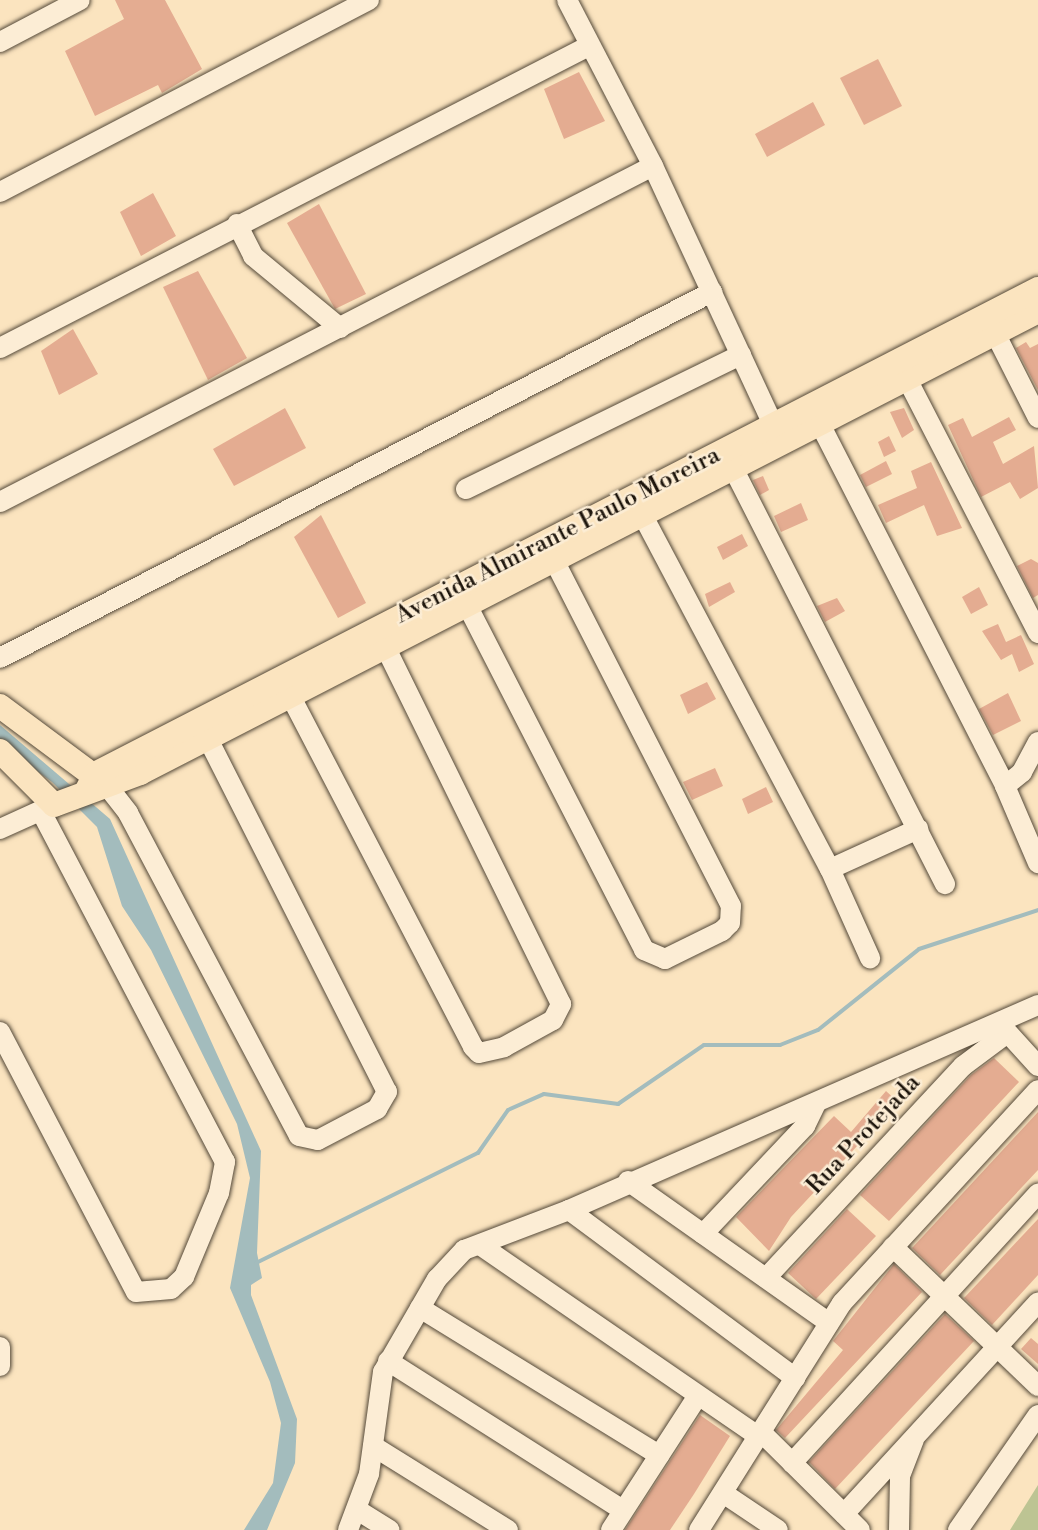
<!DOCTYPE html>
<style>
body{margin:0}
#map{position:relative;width:1038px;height:1530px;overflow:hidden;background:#fbe4bf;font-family:"Libre Bodoni",serif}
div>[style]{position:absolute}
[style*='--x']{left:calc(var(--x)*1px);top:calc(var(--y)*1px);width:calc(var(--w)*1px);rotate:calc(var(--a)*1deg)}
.green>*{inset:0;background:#bdc493}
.water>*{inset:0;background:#a3bcbd}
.stream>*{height:4px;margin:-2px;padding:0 2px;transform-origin:2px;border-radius:2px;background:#a3bcbd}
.building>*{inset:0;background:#e4ac91}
.roads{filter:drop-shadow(0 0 2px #544939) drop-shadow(0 0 2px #544939)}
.minor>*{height:20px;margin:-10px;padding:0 10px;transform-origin:10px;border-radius:10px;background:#fcedd5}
.major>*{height:24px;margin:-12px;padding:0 12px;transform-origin:12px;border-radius:12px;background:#fbe4bf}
span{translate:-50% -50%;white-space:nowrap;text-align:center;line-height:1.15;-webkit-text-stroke:5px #fcedd5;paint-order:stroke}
.street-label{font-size:24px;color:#1d150c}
</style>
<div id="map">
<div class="green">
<div style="clip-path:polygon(1038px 1485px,1038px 1530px,1010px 1530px)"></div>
</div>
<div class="water">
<div style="clip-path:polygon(0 725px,110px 819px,261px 1151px,257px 1253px,262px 1278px,251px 1285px,251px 1295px,297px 1419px,295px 1463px,267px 1530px,244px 1530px,273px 1483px,281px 1423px,270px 1382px,230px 1288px,250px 1178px,237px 1124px,151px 950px,122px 906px,97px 827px,52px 782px,0 744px)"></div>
</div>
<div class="stream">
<div style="--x:256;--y:1263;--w:248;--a:-26.4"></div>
<div style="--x:478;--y:1153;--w:52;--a:-55.1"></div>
<div style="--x:508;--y:1110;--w:39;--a:-24"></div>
<div style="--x:544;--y:1094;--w:75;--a:7.7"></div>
<div style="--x:618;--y:1104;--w:104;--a:-34.5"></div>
<div style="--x:704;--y:1045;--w:76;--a:0"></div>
<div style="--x:780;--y:1045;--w:41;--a:-21.5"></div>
<div style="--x:818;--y:1030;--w:129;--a:-38.7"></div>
<div style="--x:919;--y:949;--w:125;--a:-18.1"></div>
</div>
<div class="building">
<div style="clip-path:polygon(115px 0,165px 0,202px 69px,162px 93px,158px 85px,95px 116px,65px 51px,124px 19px)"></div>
<div style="clip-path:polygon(878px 59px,902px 106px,864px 125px,840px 78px)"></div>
<div style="clip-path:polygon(579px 72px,605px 121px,564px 139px,544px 89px)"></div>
<div style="clip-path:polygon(813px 102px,825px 125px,767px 157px,755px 134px)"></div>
<div style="clip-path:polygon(153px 193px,176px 236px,141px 256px,120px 212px)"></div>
<div style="clip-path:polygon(319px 204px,366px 294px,335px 309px,287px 223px)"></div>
<div style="clip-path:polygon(198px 271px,247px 358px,208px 380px,163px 287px)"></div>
<div style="clip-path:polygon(73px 329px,98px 374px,59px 395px,41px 351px)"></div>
<div style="clip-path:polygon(1026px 342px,1030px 348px,1038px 344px,1038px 390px,1016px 348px)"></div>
<div style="clip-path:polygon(285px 408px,306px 448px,234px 486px,213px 449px)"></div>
<div style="clip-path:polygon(904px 408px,914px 430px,902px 438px,890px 412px)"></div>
<div style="clip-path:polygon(1009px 417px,1016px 430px,993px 442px,1003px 464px,1034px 446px,1038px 488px,1020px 499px,1010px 482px,981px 497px,948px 425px,963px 418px,972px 437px)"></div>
<div style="clip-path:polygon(889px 436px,896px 451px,884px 457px,878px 442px)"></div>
<div style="clip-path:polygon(886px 461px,892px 474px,866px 487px,860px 475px)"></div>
<div style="clip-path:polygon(931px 462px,962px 528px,937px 536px,924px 505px,886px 523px,878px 505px,917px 488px,911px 471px)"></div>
<div style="clip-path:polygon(763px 476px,769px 490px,760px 495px,753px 480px)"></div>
<div style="clip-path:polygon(801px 503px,808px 520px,781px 532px,774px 516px)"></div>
<div style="clip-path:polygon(321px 515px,366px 603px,338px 618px,294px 537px)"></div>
<div style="clip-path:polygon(742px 534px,748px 546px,723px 560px,717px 547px)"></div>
<div style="clip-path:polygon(1031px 559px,1038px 563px,1038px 595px,1033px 598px,1017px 566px)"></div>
<div style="clip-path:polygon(730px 582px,735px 592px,709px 607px,705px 594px)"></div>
<div style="clip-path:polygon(979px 587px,988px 605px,971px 614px,962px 597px)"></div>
<div style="clip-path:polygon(837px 598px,845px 611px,825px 622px,817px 606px)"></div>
<div style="clip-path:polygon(998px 624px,1006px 642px,1021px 635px,1034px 664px,1019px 672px,1012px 654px,1001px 660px,982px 631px)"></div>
<div style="clip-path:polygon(707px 682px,716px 699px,688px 714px,680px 695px)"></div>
<div style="clip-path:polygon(1008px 693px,1021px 721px,993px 735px,979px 709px)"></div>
<div style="clip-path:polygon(715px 768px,723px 786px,692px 800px,683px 782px)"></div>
<div style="clip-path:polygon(766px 787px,773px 802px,748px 814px,742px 799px)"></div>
<div style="clip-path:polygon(994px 1058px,1019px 1082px,889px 1221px,860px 1195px,971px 1075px)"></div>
<div style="clip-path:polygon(886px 1091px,898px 1102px,791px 1217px,769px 1251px,736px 1217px,834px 1116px,851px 1132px)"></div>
<div style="clip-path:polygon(1038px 1112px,1038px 1170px,940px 1275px,912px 1248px)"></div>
<div style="clip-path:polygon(847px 1209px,876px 1236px,816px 1299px,788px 1273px)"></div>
<div style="clip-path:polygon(1038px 1219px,1038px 1275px,992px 1325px,964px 1298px)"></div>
<div style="clip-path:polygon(894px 1264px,922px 1292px,785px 1438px,776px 1430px,843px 1350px,833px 1341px)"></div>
<div style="clip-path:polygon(945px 1314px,974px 1341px,835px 1489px,809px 1462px)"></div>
<div style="clip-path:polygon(1031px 1338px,1038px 1344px,1038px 1364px,1021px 1349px)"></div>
<div style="clip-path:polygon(700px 1415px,730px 1436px,694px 1494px,670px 1530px,625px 1530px)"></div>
</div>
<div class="roads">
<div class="minor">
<div style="--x:567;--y:0;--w:187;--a:62.6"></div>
<div style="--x:653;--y:166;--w:299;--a:65.1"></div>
<div style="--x:0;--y:42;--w:90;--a:-27.7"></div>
<div style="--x:0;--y:192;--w:416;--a:-27.5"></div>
<div style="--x:237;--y:224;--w:36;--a:63"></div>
<div style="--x:253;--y:256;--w:113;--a:39.6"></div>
<div style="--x:995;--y:333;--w:95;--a:63.2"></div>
<div style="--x:0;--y:348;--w:662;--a:-27.15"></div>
<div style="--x:906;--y:377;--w:288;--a:62.7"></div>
<div style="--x:820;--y:424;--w:407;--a:62.9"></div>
<div style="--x:1005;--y:786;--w:84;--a:66.8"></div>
<div style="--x:733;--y:468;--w:467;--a:63"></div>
<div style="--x:466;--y:489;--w:306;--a:-26"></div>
<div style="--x:0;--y:502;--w:734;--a:-27.23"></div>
<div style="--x:643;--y:516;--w:399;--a:62.1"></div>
<div style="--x:830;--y:869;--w:97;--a:-24.4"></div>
<div style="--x:467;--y:605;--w:388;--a:62.8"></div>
<div style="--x:644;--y:950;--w:23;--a:23"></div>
<div style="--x:665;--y:959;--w:64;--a:-26.2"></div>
<div style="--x:722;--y:931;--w:11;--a:-45"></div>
<div style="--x:730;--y:923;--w:17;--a:-87"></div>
<div style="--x:731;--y:906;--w:389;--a:-117.1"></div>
<div style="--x:0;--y:658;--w:801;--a:-27.21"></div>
<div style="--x:291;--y:697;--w:394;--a:62.5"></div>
<div style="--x:473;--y:1047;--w:8;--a:45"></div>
<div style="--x:479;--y:1053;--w:26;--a:-13"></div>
<div style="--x:504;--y:1047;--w:56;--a:-28.9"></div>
<div style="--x:553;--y:1020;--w:18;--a:-63"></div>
<div style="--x:561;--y:1004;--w:397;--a:-116.2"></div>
<div style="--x:1005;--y:786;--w:22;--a:-39"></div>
<div style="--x:1022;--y:772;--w:34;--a:-62"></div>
<div style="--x:108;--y:787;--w:33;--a:52"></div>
<div style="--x:128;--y:813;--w:365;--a:62.1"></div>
<div style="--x:299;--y:1136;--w:19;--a:12"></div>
<div style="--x:318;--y:1140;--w:67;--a:-27.7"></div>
<div style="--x:377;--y:1109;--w:20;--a:-60"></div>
<div style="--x:387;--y:1092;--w:396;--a:-116.9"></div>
<div style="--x:0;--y:829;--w:56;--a:-24.3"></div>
<div style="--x:830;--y:869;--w:98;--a:65.8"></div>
<div style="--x:999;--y:1023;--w:58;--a:47.8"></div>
<div style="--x:0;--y:1032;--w:293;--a:62.4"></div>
<div style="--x:136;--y:1292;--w:35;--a:-5"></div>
<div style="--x:171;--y:1289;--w:18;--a:-43"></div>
<div style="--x:184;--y:1277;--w:91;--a:-67.4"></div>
<div style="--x:219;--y:1193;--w:32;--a:-79"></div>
<div style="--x:225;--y:1162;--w:396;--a:-117.7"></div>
<div style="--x:628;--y:1181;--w:246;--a:35.2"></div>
<div style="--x:569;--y:1210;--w:282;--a:36.6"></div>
<div style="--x:703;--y:1234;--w:149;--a:-46.6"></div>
<div style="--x:805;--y:1126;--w:25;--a:-64"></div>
<div style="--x:480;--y:1245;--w:337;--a:34.5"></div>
<div style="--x:893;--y:1247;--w:201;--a:43.8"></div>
<div style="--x:766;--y:1278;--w:289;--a:-47.1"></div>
<div style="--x:963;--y:1066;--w:54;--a:-36.7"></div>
<div style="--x:420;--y:1308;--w:281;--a:31.6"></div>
<div style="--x:0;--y:1347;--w:19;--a:90"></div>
<div style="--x:388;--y:1361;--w:278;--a:32.4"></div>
<div style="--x:761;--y:1432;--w:139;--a:44.7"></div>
<div style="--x:373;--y:1446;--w:159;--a:31.9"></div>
<div style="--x:792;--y:1463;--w:365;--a:-47.6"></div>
<div style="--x:723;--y:1493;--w:66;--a:33.9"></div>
<div style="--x:359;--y:1511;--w:36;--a:32"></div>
<div style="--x:844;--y:1514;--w:287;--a:-47.5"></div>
<div style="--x:348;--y:1530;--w:60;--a:-69.4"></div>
<div style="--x:369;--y:1474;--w:103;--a:-82.2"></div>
<div style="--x:383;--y:1372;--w:108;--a:-59.9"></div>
<div style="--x:437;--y:1279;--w:40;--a:-47"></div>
<div style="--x:464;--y:1250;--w:112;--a:-20.9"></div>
<div style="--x:569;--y:1210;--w:512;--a:-23.61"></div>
<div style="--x:611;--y:1530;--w:158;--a:-57.1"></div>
<div style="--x:699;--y:1530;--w:268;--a:-57.8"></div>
<div style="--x:842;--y:1303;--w:289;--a:-47.4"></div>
<div style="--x:899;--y:1530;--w:54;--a:-88.9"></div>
<div style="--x:900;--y:1476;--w:39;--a:-69"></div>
<div style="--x:958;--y:1530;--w:140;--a:-55.2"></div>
</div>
<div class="major">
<div style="--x:0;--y:706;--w:132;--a:36.7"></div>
<div style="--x:0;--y:751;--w:76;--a:45"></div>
<div style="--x:54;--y:805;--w:92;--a:-20.4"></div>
<div style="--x:140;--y:773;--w:1010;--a:-27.22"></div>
<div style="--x:87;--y:790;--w:18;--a:-63"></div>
<div style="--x:95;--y:774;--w:1060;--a:-27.22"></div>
</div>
</div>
<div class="street-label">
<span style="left:558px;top:536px;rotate:-27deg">Avenida Almirante Paulo Moreira</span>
<span style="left:864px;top:1135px;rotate:-47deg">Rua Protejada</span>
</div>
</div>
